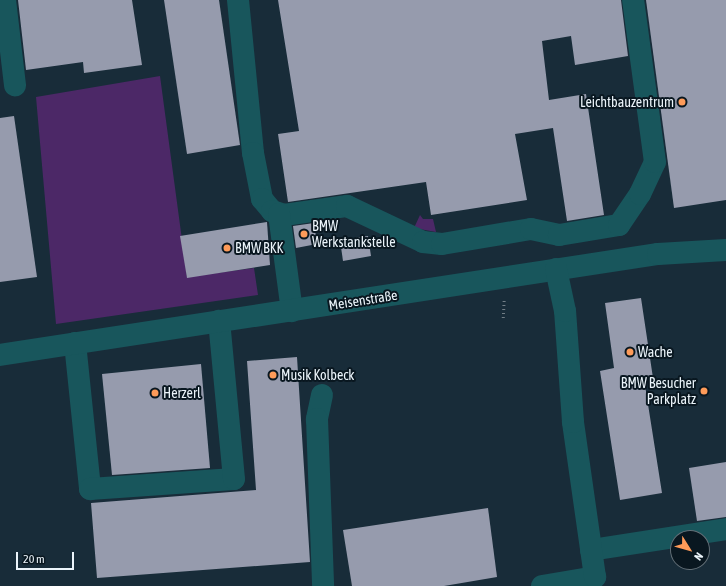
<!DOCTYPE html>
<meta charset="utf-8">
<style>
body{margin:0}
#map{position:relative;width:726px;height:586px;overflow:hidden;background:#13212a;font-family:"Asap Condensed",sans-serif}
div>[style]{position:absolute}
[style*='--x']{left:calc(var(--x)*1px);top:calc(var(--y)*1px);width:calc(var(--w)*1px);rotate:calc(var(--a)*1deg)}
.built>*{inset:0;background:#182c39}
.green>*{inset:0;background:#4c2867}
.building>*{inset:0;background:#969bad}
.path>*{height:2.5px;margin-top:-1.25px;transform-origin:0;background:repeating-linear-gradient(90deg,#727e86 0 1px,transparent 0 4px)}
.minor>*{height:22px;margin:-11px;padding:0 11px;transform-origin:11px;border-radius:11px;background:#18565c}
.dots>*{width:11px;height:11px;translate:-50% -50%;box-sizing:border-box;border:2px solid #091720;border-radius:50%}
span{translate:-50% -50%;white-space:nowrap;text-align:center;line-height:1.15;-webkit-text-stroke:4px #091720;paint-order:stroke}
.poi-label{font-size:14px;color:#ebf4fa}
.right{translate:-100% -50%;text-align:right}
.left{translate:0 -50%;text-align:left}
.street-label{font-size:14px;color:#ebf4fa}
.north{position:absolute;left:670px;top:530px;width:40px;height:40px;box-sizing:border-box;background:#091720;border:1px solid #636f77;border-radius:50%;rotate:127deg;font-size:11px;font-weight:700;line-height:16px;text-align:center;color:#ebf4fa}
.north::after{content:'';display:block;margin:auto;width:14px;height:18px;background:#fe9b59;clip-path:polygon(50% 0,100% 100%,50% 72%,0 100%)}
.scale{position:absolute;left:16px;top:552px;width:58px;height:18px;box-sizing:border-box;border:2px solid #ebf4fa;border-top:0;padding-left:5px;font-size:12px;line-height:14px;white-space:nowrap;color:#ebf4fa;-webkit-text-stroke:3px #091720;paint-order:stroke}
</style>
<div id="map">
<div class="built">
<div style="clip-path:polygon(evenodd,0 0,726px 0,726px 586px,0 586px,0 0,678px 538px,702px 538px,702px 562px,678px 562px,678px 538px)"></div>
</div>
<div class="green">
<div style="clip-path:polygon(160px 76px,187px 277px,254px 268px,258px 295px,56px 324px,36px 97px)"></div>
<div style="clip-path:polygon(420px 215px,423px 219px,433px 219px,436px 232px,414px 228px)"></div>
</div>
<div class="building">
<div style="clip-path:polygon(18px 0,132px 0,142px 65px,84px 73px,83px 62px,26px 70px)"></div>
<div style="clip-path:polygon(164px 0,219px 0,240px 145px,187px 154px)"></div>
<div style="clip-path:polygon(278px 0,621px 0,628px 56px,575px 65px,571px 36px,542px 41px,549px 100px,586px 94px,604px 215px,567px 221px,553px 128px,515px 134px,527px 200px,431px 215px,426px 182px,288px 202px,278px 134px,299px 131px)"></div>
<div style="clip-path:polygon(646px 0,726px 0,726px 200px,674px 208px)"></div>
<div style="clip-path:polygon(14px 116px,37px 277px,0 282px,0 118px)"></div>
<div style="clip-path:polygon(267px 222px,270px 265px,187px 278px,180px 236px)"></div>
<div style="clip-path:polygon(314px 223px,317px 244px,296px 248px,293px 226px)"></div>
<div style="clip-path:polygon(368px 236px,371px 256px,343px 261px,340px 240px)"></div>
<div style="clip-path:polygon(641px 298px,653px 378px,644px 379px,662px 493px,620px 500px,600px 371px,614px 368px,605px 303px)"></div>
<div style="clip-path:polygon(297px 357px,310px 562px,97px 578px,91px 503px,256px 490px,247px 361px)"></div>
<div style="clip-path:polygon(201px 364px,210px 468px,112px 475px,102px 374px)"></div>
<div style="clip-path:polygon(726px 462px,726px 517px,697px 521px,689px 468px)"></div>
<div style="clip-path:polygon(488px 508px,497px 577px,444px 586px,352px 586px,343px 530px)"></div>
</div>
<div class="path">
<div style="--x:503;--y:318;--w:20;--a:-87"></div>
</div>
<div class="minor">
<div style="--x:5;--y:0;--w:86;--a:83.3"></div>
<div style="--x:238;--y:0;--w:154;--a:84.4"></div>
<div style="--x:253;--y:153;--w:47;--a:78.9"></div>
<div style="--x:262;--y:199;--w:16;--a:50"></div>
<div style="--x:272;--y:211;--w:13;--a:18"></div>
<div style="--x:284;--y:215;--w:64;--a:-8.1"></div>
<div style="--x:347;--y:206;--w:84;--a:25.3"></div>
<div style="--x:423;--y:242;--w:19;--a:6"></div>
<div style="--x:442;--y:244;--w:90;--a:-9.6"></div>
<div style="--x:531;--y:229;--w:29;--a:12"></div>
<div style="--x:559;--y:235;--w:61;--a:-9.5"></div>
<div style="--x:619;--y:225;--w:37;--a:-56"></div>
<div style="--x:640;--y:194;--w:35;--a:-65"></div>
<div style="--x:655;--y:162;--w:163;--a:-97.7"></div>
<div style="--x:279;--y:214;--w:98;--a:82.4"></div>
<div style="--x:75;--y:343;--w:147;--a:84.1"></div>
<div style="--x:90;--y:489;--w:144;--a:-4"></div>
<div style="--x:234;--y:479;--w:159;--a:-95.4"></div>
<div style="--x:0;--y:355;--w:666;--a:-8.73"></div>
<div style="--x:658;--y:254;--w:68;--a:-3.4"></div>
<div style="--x:322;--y:395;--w:25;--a:102"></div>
<div style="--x:317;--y:419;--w:167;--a:87.9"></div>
<div style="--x:591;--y:550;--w:137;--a:-8.8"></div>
<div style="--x:542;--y:586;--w:54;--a:-9.6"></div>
<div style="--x:595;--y:577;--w:157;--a:-98.1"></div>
<div style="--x:573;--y:422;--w:111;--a:-94.1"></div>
<div style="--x:565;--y:311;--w:43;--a:-102.1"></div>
</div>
<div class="dots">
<div style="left:682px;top:102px;background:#fe9b59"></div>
<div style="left:304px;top:234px;background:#fe9b59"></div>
<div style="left:227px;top:248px;background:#fe9b59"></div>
<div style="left:630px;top:352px;background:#fe9b59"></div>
<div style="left:273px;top:375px;background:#fe9b59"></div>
<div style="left:704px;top:391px;background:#fe9b59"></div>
<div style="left:155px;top:393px;background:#fe9b59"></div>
</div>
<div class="poi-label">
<span class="right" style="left:674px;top:102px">Leichtbauzentrum</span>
<span class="left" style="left:312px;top:234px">BMW<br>Werkstankstelle</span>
<span class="left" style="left:235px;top:248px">BMW BKK</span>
<span class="left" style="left:638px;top:352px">Wache</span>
<span class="left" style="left:281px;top:375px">Musik Kolbeck</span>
<span class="right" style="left:696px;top:391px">BMW Besucher<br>Parkplatz</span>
<span class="left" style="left:163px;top:393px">Herzerl</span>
</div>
<div class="street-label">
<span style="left:363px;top:300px;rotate:-9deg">Meisenstraße</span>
</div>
<div class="north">N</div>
<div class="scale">20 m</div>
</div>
